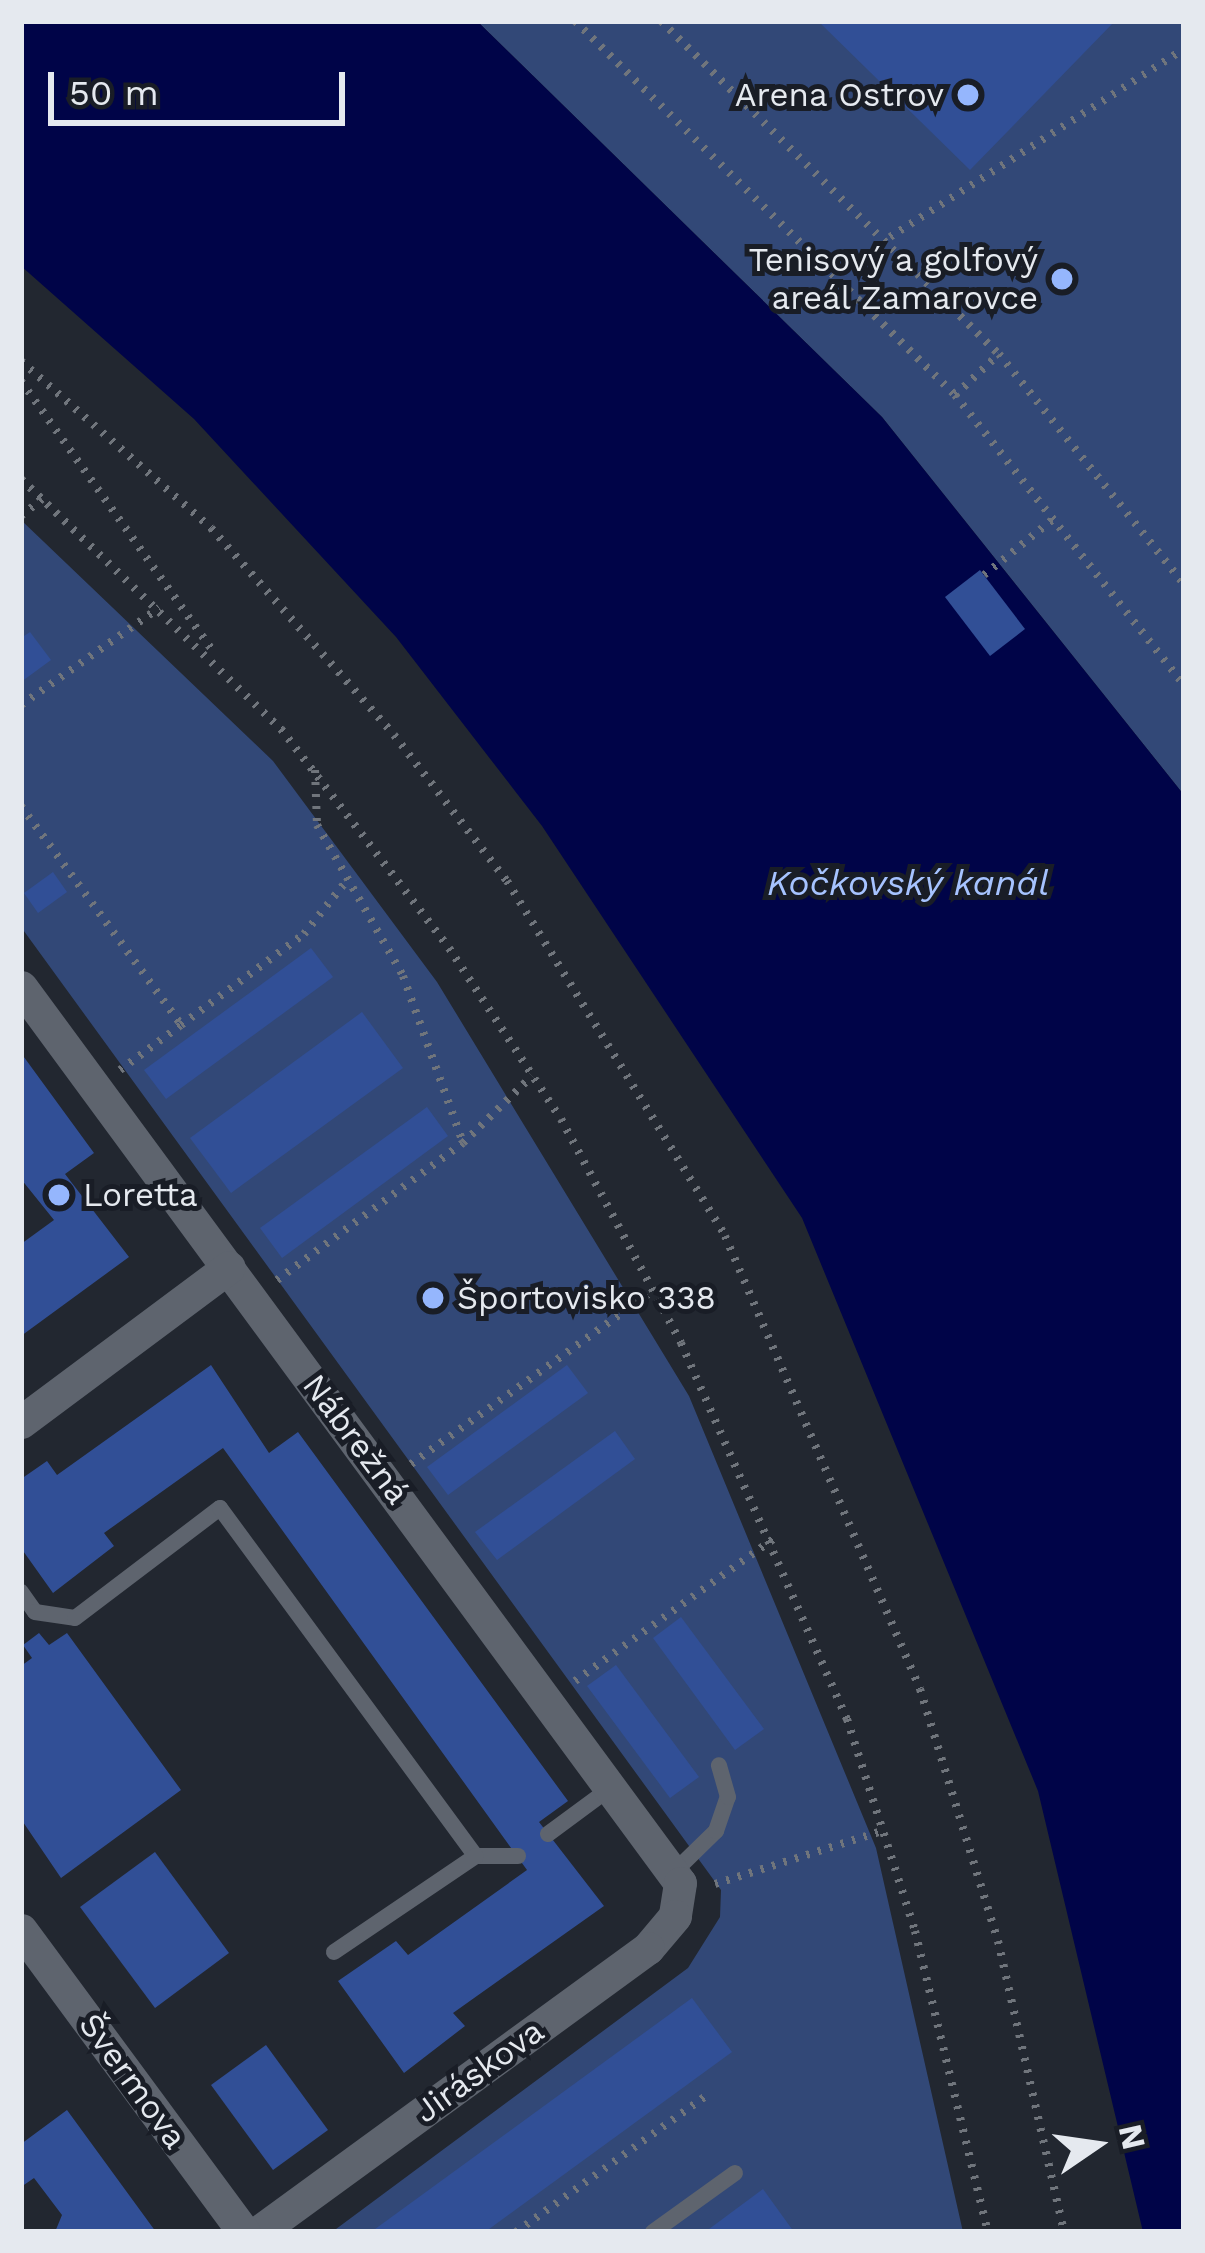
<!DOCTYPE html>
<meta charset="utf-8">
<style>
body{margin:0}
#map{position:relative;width:1205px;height:2253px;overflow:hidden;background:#222730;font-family:"Work Sans",sans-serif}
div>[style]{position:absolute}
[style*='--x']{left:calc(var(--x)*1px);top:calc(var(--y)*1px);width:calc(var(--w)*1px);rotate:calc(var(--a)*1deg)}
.green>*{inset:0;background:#324877}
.water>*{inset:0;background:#000448}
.building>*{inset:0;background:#314f96}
.path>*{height:8px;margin-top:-4px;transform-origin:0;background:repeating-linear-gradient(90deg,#70757c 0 3px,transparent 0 12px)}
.lane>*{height:16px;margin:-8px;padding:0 8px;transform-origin:8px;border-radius:8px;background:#5e646e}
.street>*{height:33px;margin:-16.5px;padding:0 16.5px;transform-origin:16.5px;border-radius:16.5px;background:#5e646e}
.dots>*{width:33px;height:33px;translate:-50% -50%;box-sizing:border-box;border:6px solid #191d26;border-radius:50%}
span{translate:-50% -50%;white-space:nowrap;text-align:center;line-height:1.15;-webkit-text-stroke:10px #191d26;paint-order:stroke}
.poi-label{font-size:33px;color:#e5e9ef}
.right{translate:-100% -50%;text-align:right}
.left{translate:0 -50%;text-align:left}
.street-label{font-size:33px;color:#e5e9ef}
.water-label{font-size:36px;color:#a6c3ff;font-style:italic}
.frame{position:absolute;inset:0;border:24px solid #e5e9ef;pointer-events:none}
.north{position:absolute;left:1037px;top:2085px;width:120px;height:120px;-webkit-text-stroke:9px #191d26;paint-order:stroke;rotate:77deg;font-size:33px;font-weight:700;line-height:48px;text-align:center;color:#e5e9ef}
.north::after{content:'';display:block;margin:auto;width:42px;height:54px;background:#e5e9ef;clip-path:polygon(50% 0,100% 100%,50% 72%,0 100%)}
.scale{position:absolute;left:48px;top:72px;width:297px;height:54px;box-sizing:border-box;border:6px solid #e5e9ef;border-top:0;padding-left:15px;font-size:36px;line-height:42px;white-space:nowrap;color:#e5e9ef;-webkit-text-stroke:9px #191d26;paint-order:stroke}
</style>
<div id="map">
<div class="green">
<div style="clip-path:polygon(477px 21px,1184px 21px,1184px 795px,882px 417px)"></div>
<div style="clip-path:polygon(21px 520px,273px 761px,437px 982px,689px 1396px,876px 1848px,963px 2232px,332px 2232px,688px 1968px,720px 1917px,721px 1890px,21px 927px)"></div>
</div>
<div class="water">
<div style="clip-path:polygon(21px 21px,477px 21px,882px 417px,1184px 795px,1184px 2232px,1143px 2232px,1038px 1791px,802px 1218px,542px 826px,396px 637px,194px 419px,21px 266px)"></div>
</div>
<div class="building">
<div style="clip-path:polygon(818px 21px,1115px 21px,970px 170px)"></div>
<div style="clip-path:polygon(980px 570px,1025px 629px,990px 656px,945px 597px)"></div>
<div style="clip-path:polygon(30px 632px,51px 660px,21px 682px,21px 638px)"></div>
<div style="clip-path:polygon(53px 872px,67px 892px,38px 913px,24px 893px)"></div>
<div style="clip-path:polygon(311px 948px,333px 977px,166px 1099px,144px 1070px)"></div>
<div style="clip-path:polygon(362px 1012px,403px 1068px,231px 1193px,190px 1138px)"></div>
<div style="clip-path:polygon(21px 1053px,94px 1153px,65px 1174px,129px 1257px,21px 1336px,21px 1244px,54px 1220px,21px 1179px)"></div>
<div style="clip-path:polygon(427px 1107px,448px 1136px,282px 1258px,260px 1228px)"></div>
<div style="clip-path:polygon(211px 1365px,269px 1453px,298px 1432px,568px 1801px,539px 1822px,604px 1906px,453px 2013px,465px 2026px,404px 2073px,338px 1981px,396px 1941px,408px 1955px,527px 1870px,223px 1448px,104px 1533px,114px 1546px,53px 1593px,21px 1548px,21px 1479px,47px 1461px,57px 1475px)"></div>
<div style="clip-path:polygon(567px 1365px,588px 1393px,448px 1495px,427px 1467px)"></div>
<div style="clip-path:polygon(615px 1431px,635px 1459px,497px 1560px,475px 1532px)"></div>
<div style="clip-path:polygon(681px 1617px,764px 1729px,735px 1750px,653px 1638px)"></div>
<div style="clip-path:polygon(39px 1633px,49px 1645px,67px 1633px,181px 1790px,61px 1878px,21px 1819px,21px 1666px,32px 1658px,23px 1645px)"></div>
<div style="clip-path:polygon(616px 1665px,699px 1777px,670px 1798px,587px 1686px)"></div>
<div style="clip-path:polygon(155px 1852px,229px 1953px,155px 2008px,80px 1907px)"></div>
<div style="clip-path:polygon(692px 1998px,732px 2052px,485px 2232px,371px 2232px)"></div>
<div style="clip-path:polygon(266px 2045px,328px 2130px,273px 2170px,211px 2085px)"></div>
<div style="clip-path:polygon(67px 2110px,156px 2232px,55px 2232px,62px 2215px,34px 2178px,21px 2187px,21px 2144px)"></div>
<div style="clip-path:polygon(763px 2189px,794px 2232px,705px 2232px)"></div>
</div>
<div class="path">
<div style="--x:575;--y:21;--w:533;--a:44.54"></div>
<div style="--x:955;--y:395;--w:370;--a:51.7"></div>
<div style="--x:661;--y:21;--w:474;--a:44.6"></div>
<div style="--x:999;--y:354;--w:295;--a:51.2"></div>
<div style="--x:890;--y:237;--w:349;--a:-32.6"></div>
<div style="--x:21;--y:361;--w:253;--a:41.3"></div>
<div style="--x:211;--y:528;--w:276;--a:48.5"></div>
<div style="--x:394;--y:735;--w:185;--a:52.3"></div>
<div style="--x:507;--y:881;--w:417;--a:58.4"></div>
<div style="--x:725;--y:1236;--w:493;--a:66.7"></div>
<div style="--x:920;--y:1689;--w:264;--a:72.8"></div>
<div style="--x:998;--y:1941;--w:298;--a:77.2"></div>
<div style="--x:21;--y:381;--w:335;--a:54.6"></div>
<div style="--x:955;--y:395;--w:60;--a:-43"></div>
<div style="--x:21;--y:479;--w:361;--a:43.9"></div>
<div style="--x:281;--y:729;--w:276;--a:52.5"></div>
<div style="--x:449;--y:948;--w:204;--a:56.8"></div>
<div style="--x:561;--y:1119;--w:254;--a:61.8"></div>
<div style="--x:681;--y:1343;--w:411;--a:66.2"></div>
<div style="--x:847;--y:1719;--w:223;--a:72.2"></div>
<div style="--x:915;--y:1931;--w:310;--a:76.4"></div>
<div style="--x:21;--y:516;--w:27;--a:-39"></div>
<div style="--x:984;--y:575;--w:92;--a:-38.9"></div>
<div style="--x:21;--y:705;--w:169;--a:-35.1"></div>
<div style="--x:315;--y:770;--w:55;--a:87.9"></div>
<div style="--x:317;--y:825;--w:174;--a:60.3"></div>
<div style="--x:403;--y:976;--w:177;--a:70.2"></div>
<div style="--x:21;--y:806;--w:271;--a:53.8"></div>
<div style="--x:181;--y:1025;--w:153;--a:-36.5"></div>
<div style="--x:304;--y:934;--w:70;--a:-51.3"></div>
<div style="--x:120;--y:1070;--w:76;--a:-36.4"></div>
<div style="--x:277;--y:1280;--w:231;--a:-36.4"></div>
<div style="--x:463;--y:1143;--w:96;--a:-44.2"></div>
<div style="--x:411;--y:1464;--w:297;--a:-35.6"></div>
<div style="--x:575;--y:1681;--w:244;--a:-35.6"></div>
<div style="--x:715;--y:1884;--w:178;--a:-17.6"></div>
<div style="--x:516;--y:2232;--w:239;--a:-35.6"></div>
</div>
<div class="lane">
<div style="--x:21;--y:1592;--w:24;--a:55"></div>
<div style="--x:35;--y:1612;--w:40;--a:8.5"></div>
<div style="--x:75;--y:1618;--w:182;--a:-37.2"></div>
<div style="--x:220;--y:1508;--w:432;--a:53.7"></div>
<div style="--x:476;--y:1856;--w:42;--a:0"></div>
<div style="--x:548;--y:1834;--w:81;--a:-36.4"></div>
<div style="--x:676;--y:1870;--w:56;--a:-44.3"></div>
<div style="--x:716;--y:1831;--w:36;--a:-71"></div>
<div style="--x:728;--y:1797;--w:33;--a:-106"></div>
<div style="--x:334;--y:1952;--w:171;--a:-34.1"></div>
<div style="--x:653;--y:2232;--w:101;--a:-35.7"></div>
</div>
<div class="street">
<div style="--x:21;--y:987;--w:1112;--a:53.67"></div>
<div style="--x:680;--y:1883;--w:33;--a:99"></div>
<div style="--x:675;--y:1916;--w:42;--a:130.2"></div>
<div style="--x:648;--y:1948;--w:482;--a:143.9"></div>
<div style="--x:21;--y:1422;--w:259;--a:-36.7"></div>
<div style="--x:21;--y:1930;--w:375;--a:53.6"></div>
</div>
<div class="dots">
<div style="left:968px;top:95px;background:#95b6fd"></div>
<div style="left:1062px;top:279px;background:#95b6fd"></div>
<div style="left:59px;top:1195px;background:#95b6fd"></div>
<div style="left:433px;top:1298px;background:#95b6fd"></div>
</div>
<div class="poi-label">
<span class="right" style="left:944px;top:95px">Arena Ostrov</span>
<span class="right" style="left:1038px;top:279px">Tenisový a golfový<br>areál Zamarovce</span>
<span class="left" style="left:83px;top:1195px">Loretta</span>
<span class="left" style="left:457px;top:1298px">Športovisko 338</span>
</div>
<div class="street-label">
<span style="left:356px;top:1439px;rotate:53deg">Nábrežná</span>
<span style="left:479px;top:2071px;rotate:-36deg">Jiráskova</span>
<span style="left:133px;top:2081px;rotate:54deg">Švermova</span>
</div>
<div class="water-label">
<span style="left:908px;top:884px">Kočkovský kanál</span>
</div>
<div class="frame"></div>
<div class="north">N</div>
<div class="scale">50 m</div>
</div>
